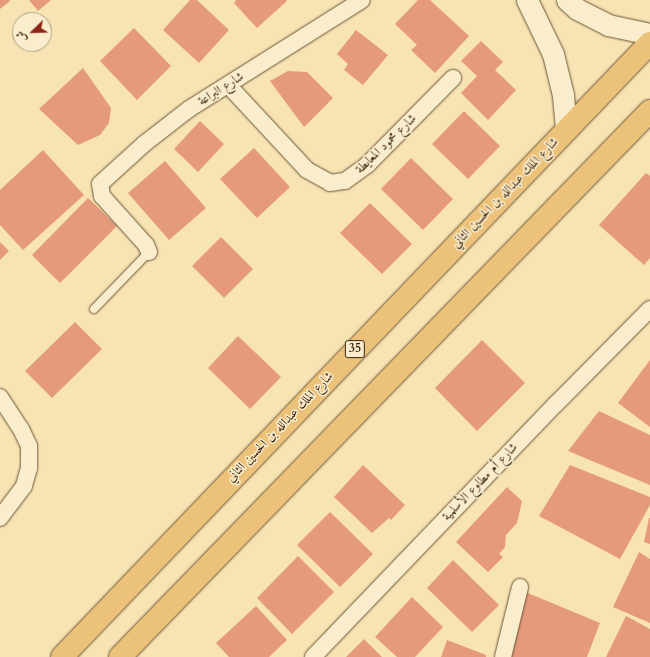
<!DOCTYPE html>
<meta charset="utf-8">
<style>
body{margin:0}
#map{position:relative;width:650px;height:657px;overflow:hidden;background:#f8e4b3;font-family:Cardo,Amiri,serif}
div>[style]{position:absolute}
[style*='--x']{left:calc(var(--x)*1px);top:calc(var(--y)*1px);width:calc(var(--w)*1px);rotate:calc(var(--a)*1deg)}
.building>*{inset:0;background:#e59a7c}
.roads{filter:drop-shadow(0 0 1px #6b5536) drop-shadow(0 0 1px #6b5536)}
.service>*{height:8px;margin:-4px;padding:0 4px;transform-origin:4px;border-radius:4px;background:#faedce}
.minor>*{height:16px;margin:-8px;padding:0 8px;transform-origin:8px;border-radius:8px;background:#faedce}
.tertiary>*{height:21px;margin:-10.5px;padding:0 10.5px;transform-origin:10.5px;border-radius:10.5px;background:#faedce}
.trunk>*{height:22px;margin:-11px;padding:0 11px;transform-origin:11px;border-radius:11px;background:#ecc27a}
span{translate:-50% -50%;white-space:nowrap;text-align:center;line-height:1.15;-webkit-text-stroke:3px #faedce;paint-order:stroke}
.shield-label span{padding:1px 3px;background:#faedce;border:1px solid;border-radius:3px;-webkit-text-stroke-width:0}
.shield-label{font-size:12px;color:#3c250d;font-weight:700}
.street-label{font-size:13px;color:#3c250d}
.north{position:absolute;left:12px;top:12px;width:40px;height:40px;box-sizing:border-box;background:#faedce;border:1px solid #ae9d81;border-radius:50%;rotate:247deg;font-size:11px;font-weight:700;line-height:16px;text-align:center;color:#3c250d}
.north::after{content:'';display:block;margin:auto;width:14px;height:18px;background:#8f2418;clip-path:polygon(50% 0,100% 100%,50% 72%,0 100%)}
</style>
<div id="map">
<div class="building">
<div style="clip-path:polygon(0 0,9px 0,10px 1px,0 9px)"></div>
<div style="clip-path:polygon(29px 0,51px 0,38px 11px)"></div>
<div style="clip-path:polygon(190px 0,197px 0,229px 30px,199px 63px,163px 30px)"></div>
<div style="clip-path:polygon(236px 0,286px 0,287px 1px,257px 28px,234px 3px)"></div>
<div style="clip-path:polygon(418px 0,430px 0,469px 36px,435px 73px,411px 50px,417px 45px,395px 24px)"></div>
<div style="clip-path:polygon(134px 28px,171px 66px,137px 100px,100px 61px)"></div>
<div style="clip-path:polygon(356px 30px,388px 55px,363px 85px,344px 70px,348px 64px,337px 54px)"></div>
<div style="clip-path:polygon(481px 41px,503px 62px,495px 70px,516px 90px,488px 120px,461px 93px,477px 76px,461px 61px)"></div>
<div style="clip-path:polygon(83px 68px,111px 108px,109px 123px,100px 135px,78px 145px,39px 109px)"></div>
<div style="clip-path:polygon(288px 71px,307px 72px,333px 98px,304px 127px,270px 81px)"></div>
<div style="clip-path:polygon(464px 111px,500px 146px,468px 179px,432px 144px)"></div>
<div style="clip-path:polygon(200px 121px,224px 144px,198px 172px,174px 149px)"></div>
<div style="clip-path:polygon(254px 148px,290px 187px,257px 218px,220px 179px)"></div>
<div style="clip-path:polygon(43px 150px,84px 195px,23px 250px,0 225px,0 190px)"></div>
<div style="clip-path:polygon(411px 158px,453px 199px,423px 230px,381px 189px)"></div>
<div style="clip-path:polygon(165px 161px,206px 208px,169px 240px,128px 193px)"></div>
<div style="clip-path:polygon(646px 173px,650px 176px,650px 258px,644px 265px,599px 225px)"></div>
<div style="clip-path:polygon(88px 198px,117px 226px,60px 283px,32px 255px)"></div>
<div style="clip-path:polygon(370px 203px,412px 244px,382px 274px,340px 233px)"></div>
<div style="clip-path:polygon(221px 237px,253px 269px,224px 298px,192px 266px)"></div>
<div style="clip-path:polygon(0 242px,9px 251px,0 260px)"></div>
<div style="clip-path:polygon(75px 322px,102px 349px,52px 398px,25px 371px)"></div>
<div style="clip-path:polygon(238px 336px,281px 377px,250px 409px,208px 368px)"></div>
<div style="clip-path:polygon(482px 340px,525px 383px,477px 431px,435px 388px)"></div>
<div style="clip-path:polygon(650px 360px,650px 427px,618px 403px)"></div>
<div style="clip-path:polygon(599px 411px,650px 435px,650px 485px,568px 451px)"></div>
<div style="clip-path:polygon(363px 465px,405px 505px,391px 520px,389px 518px,372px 533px,334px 497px)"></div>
<div style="clip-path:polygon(570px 465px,650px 497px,650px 505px,620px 559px,539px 516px)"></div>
<div style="clip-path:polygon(507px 487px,522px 501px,517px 523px,506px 535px,505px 547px,499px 554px,503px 557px,488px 572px,456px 542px)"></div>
<div style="clip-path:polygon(330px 512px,373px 554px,340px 587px,297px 545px)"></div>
<div style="clip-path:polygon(649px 518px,650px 518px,650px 544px,644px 542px)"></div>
<div style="clip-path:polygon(639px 552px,650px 559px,650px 623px,613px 607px)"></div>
<div style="clip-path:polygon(298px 556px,334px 592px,292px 634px,257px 598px)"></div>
<div style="clip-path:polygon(453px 560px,499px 605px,472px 632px,427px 588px)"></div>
<div style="clip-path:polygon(523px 591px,600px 623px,587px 657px,509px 657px)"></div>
<div style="clip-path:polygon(412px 597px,443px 627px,415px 657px,397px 657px,375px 637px)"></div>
<div style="clip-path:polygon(256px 606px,287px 640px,269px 657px,229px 657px,216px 643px)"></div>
<div style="clip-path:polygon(626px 616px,650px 629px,650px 657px,606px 657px)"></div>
<div style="clip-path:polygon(364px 639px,382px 657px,346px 657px)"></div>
<div style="clip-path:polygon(447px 640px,486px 655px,486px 657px,441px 657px)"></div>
</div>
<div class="roads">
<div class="service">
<div style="--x:94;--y:309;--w:79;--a:-46"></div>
</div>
<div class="minor">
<div style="--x:228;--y:85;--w:116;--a:47.1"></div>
<div style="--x:307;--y:170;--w:26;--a:29"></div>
<div style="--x:330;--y:183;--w:15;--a:-8"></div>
<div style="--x:345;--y:181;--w:29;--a:-36"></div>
<div style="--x:368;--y:164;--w:121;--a:-45.3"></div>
<div style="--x:149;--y:252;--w:8;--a:-113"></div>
<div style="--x:146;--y:245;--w:66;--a:-131.9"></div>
<div style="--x:102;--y:196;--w:12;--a:-99"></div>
<div style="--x:100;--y:184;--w:59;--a:-42.3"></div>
<div style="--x:144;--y:144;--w:57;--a:-37.9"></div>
<div style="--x:189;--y:109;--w:204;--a:-32.2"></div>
<div style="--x:0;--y:397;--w:38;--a:57"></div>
<div style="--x:21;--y:429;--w:19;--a:65"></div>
<div style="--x:29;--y:446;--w:22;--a:90"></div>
<div style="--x:29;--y:468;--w:19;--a:106"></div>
<div style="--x:24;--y:486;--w:40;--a:127"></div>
<div style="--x:313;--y:657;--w:352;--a:-46.2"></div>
<div style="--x:557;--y:403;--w:132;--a:-45.3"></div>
<div style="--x:503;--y:657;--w:72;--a:-76.3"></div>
</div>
<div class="tertiary">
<div style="--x:527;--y:0;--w:60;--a:64.3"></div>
<div style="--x:553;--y:54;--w:42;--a:76.3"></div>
<div style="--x:563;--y:95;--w:34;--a:85"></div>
<div style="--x:567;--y:0;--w:13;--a:42"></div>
<div style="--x:577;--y:9;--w:35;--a:27"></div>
<div style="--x:608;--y:25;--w:43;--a:12.1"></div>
</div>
<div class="trunk">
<div style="--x:62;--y:657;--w:850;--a:-46.24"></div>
<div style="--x:120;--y:657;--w:761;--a:-45.85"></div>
</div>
</div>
<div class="shield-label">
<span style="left:355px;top:349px">35</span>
</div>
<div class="street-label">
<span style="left:221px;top:89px;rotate:-32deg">شارع البراعة</span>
<span style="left:386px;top:144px;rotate:-44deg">شارع محمود المعايطة</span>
<span style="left:505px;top:193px;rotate:-46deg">شارع الملك عبدالله بن الحسين الثاني</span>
<span style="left:280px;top:427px;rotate:-46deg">شارع الملك عبدالله بن الحسين الثاني</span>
<span style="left:480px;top:482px;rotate:-46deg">شارع أم مطاوع الأسلمية</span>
</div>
<div class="north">ش</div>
</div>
